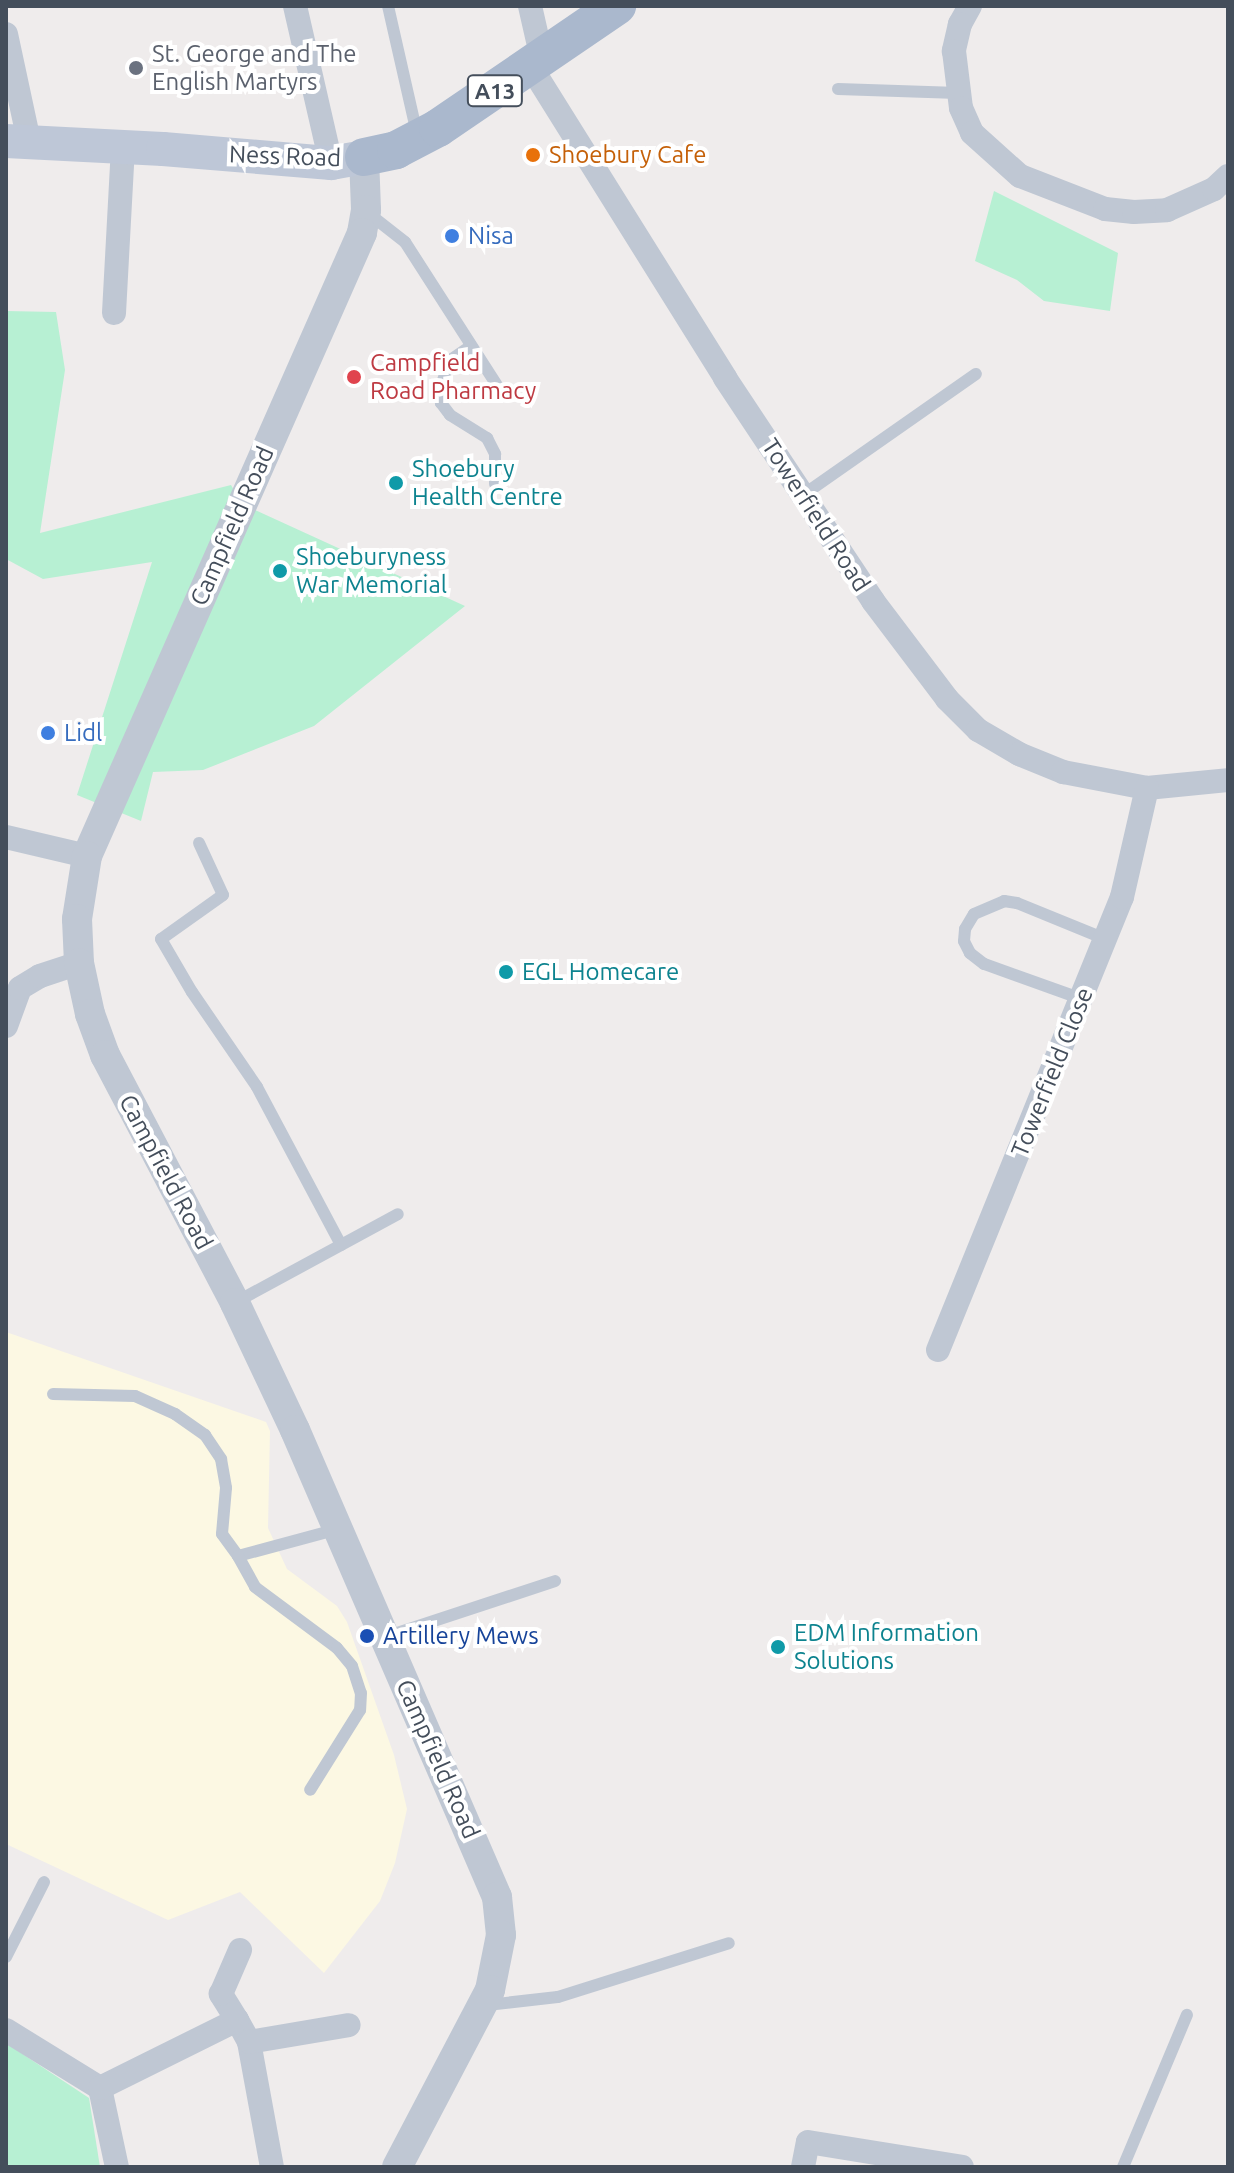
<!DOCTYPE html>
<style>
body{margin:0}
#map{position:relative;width:1234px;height:2173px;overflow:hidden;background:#efecec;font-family:Ubuntu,sans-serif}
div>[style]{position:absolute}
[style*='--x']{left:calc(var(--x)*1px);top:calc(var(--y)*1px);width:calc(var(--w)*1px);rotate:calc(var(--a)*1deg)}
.commercial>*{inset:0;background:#fcf8e3}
.green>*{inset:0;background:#b7f0d3}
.service>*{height:12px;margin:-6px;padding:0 6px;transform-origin:6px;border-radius:6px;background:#bfc7d3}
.minor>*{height:24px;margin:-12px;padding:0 12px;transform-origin:12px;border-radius:12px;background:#bfc7d3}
.tertiary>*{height:30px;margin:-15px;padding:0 15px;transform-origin:15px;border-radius:15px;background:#bfc7d3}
.secondary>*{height:34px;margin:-17px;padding:0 17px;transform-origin:17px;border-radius:17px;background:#bec7d7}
.primary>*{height:38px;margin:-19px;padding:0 19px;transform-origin:19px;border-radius:19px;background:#aab8cd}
.dots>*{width:22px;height:22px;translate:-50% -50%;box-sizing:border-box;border:4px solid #fff;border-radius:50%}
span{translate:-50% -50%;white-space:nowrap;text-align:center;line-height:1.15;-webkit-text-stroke:8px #fff;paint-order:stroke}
.shield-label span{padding:2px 6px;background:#fff;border:2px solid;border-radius:6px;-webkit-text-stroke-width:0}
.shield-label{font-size:22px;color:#444e5b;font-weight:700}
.worship-label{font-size:24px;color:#5b616d}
.left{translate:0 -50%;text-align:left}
.food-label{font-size:24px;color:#c56008}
.street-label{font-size:24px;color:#444e5b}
.shop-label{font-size:24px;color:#366cbe}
.health-label{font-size:24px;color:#be3a42}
.culture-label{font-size:24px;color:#0d838f}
.transit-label{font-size:24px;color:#164399}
.frame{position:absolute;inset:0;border:8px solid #444e5b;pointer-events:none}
</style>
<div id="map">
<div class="commercial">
<div style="clip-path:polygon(6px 1332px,266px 1422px,270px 1431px,268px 1528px,287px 1569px,337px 1606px,347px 1622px,394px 1755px,407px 1809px,395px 1863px,380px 1901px,324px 1973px,240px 1892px,168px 1920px,6px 1844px)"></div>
</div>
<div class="green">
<div style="clip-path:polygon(994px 191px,1118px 253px,1110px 311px,1044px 301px,1017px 280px,975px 261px)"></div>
<div style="clip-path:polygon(6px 311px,56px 312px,65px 370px,40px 533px,231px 485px,242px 504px,465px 606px,314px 726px,203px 770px,153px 772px,141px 821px,77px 795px,152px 562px,43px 579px,6px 559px)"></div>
<div style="clip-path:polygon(6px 2043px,89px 2098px,100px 2167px,6px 2167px)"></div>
</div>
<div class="service">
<div style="--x:388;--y:6;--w:131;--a:77.2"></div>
<div style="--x:838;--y:89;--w:120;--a:1.9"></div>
<div style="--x:368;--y:213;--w:47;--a:38.1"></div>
<div style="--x:405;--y:242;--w:172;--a:57.3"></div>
<div style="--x:471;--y:346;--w:23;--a:146"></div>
<div style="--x:452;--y:359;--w:10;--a:119"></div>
<div style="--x:447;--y:368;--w:23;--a:108"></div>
<div style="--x:440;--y:390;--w:13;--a:86"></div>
<div style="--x:441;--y:403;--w:15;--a:53"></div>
<div style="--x:450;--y:415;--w:44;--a:31.9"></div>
<div style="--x:487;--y:438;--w:18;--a:63"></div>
<div style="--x:495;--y:454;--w:30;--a:90"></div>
<div style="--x:803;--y:495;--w:211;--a:-35"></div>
<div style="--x:199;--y:843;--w:57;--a:65.2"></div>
<div style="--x:223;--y:895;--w:76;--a:144.6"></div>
<div style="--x:161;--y:939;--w:61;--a:59.7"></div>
<div style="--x:192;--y:992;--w:115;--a:55.6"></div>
<div style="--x:257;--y:1087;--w:179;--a:62"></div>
<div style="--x:1082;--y:999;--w:104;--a:-160.3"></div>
<div style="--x:984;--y:964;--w:18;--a:-142"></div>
<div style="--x:970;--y:953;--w:13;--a:-117"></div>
<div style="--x:964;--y:941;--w:12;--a:-85"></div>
<div style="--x:965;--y:929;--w:17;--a:-59"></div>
<div style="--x:974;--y:914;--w:33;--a:-23"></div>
<div style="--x:1004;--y:901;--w:13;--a:9"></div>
<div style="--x:1017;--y:903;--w:95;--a:22.2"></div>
<div style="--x:236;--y:1302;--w:184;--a:-28.5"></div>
<div style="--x:53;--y:1394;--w:82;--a:1.4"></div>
<div style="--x:135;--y:1396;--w:44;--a:24.2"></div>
<div style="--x:175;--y:1414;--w:37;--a:35"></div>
<div style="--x:205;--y:1435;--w:29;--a:56"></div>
<div style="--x:221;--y:1459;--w:29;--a:80"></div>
<div style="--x:226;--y:1488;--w:46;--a:95"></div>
<div style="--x:222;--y:1534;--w:27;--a:54"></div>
<div style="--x:238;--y:1556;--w:104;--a:-15.1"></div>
<div style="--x:238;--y:1556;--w:35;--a:61"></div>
<div style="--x:255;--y:1587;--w:102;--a:36.6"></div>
<div style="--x:337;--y:1648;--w:23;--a:50"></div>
<div style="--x:352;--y:1666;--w:28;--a:72"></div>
<div style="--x:361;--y:1693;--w:17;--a:93"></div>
<div style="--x:360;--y:1710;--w:94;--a:122"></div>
<div style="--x:385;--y:1637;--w:179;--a:-18.2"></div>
<div style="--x:6;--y:1957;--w:84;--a:-63.1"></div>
<div style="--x:487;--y:2005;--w:71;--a:-6.4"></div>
<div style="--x:558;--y:1997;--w:179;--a:-17.5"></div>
<div style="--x:1123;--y:2167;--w:165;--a:-67.2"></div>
</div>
<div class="minor">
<div style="--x:295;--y:6;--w:161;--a:77.1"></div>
<div style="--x:530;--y:6;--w:54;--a:77.2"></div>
<div style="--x:970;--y:6;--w:21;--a:119"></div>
<div style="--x:960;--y:24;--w:28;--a:103"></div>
<div style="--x:954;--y:51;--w:57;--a:83"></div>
<div style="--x:961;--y:108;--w:27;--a:66"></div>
<div style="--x:972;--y:133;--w:64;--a:41.9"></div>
<div style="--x:1020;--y:176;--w:91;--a:21.2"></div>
<div style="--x:1105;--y:209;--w:29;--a:6"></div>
<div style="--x:1134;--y:212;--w:33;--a:-3"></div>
<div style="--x:1167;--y:210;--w:51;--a:-24.1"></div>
<div style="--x:1214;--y:189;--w:19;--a:-43"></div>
<div style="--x:6;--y:34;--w:109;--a:77.9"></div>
<div style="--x:531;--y:67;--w:367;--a:58"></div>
<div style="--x:725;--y:378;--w:268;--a:56.4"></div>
<div style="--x:873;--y:601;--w:123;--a:52.9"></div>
<div style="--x:947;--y:699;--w:44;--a:45"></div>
<div style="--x:978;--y:730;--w:48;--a:30.3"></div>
<div style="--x:1019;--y:754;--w:48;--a:22.2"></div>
<div style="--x:1063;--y:772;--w:86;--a:10.8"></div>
<div style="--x:1147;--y:788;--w:81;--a:-5.6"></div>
<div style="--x:114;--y:313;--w:167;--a:-86.9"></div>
<div style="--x:6;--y:837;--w:83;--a:13.2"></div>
<div style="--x:6;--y:1026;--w:40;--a:-69.8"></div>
<div style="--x:20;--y:988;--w:23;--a:-31"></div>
<div style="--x:40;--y:976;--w:41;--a:-18.4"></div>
<div style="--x:938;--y:1350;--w:489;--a:-67.9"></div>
<div style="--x:1122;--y:897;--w:112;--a:-77.1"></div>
<div style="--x:237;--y:2020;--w:25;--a:61"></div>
<div style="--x:249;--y:2042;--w:127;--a:79.6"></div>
<div style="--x:6;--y:2030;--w:110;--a:31.7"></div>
<div style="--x:100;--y:2088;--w:81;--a:77.9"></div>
<div style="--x:249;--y:2042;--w:101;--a:-9.6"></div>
<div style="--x:100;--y:2088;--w:153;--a:-26.4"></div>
<div style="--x:237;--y:2020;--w:31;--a:-122"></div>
<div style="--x:221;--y:1994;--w:48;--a:-66.6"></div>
<div style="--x:803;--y:2167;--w:25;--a:-79"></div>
<div style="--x:808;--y:2142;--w:156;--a:9.2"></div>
</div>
<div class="tertiary">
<div style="--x:364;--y:157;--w:53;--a:87.8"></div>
<div style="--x:366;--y:210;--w:23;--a:100"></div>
<div style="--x:362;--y:233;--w:681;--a:113.82"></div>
<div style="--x:87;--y:856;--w:64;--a:99"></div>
<div style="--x:77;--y:919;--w:44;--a:87.4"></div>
<div style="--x:79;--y:963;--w:52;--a:77.8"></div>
<div style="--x:90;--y:1014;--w:44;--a:69.9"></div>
<div style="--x:105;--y:1055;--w:280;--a:62.3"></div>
<div style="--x:235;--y:1303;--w:140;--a:64.7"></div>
<div style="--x:295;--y:1430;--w:509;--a:66.61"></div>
<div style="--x:497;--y:1897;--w:38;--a:84"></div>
<div style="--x:501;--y:1935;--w:56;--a:101.3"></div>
<div style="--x:490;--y:1990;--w:200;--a:117.7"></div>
</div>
<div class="secondary">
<div style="--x:6;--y:141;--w:157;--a:2.9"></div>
<div style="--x:163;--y:149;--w:169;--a:4.8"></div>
<div style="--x:331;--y:163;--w:34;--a:-10"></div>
</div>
<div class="primary">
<div style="--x:364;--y:157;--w:33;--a:-12"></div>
<div style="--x:396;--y:150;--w:47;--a:-27.6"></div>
<div style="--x:438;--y:128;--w:217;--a:-34.3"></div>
</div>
<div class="dots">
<div style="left:136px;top:68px;background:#6b7280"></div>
<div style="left:533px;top:155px;background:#e8710a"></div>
<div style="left:452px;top:236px;background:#3f7fe0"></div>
<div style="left:354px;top:377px;background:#e0444e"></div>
<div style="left:396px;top:483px;background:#0f9aa8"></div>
<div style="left:280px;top:571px;background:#0f9aa8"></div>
<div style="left:48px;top:733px;background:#3f7fe0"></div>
<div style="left:506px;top:972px;background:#0f9aa8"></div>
<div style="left:367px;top:1636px;background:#1a4fb4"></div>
<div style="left:778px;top:1647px;background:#0f9aa8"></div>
</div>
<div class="shield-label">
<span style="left:495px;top:91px">A13</span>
</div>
<div class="worship-label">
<span class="left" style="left:152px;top:68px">St. George and The<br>English Martyrs</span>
</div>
<div class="food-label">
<span class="left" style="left:549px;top:155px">Shoebury Cafe</span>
</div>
<div class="street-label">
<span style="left:285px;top:156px;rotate:2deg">Ness Road</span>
<span style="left:816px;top:515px;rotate:57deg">Towerfield Road</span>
<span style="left:232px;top:526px;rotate:-66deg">Campfield Road</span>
<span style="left:1052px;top:1072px;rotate:-68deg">Towerfield Close</span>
<span style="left:166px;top:1172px;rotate:62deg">Campfield Road</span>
<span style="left:438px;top:1759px;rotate:66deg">Campfield Road</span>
</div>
<div class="shop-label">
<span class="left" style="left:468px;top:236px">Nisa</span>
<span class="left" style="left:64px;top:733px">Lidl</span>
</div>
<div class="health-label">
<span class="left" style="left:370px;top:377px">Campfield<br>Road Pharmacy</span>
</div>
<div class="culture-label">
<span class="left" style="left:412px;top:483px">Shoebury<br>Health Centre</span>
<span class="left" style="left:296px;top:571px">Shoeburyness<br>War Memorial</span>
<span class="left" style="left:522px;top:972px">EGL Homecare</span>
<span class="left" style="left:794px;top:1647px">EDM Information<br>Solutions</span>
</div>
<div class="transit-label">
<span class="left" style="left:383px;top:1636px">Artillery Mews</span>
</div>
<div class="frame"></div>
</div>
